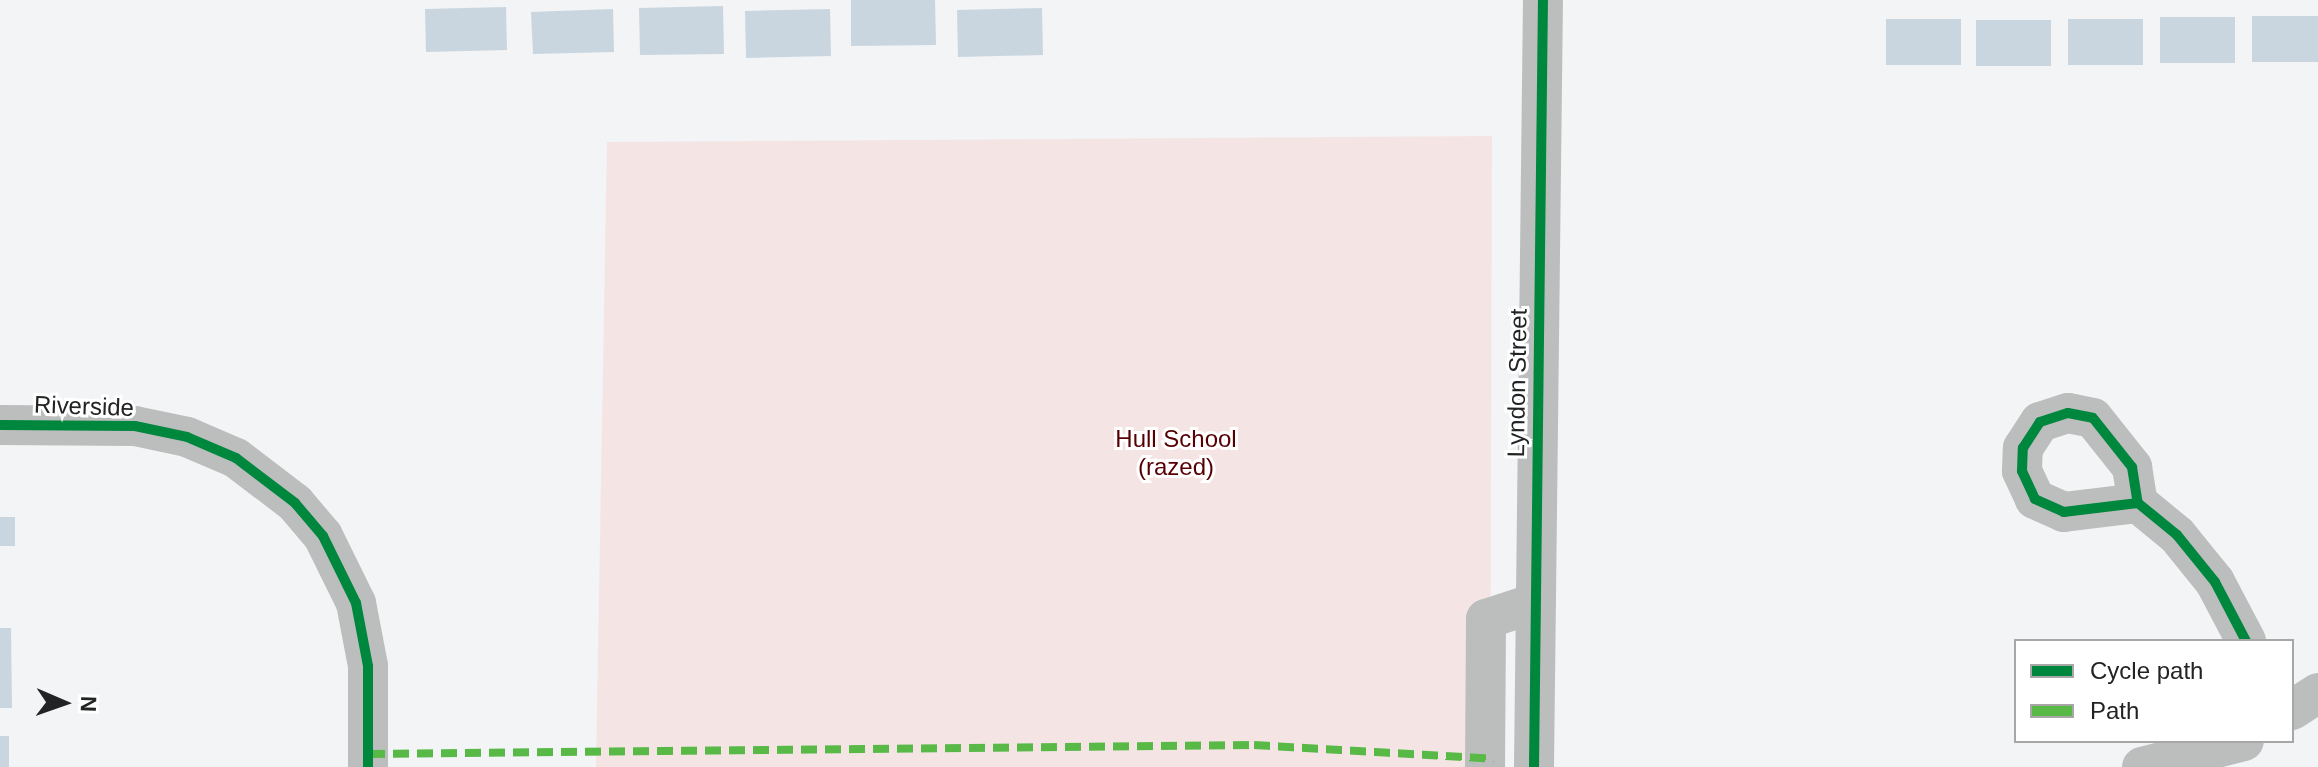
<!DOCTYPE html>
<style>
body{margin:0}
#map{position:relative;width:2318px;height:767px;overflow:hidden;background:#f2f4f6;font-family:Helvetica,sans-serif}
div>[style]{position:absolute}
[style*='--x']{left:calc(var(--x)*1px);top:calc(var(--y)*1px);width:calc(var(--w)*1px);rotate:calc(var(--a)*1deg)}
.green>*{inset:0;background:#f4e5e4}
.building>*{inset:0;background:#cad6df}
.minor>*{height:40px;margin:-20px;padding:0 20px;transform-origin:20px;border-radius:20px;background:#bcbebe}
.quiet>*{height:8px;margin-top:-4px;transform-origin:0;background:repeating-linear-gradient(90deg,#58b947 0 16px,transparent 0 24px)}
.cycleway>*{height:10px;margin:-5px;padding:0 5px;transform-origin:5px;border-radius:5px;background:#00873e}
span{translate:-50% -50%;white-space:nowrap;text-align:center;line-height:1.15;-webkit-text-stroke:6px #fff;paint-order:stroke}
.street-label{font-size:24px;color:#222324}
.park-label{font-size:24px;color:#560004}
.legend{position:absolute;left:2014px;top:639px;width:280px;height:104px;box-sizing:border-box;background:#fff;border:2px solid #a7a7a7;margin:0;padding:10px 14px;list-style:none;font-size:24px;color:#222324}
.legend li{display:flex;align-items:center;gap:16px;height:40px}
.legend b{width:40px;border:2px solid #a7a7a7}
.north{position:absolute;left:24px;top:663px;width:80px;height:80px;-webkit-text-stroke:6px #fff;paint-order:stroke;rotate:92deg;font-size:22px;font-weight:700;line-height:32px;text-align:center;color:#222324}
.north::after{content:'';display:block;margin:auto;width:28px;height:36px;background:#222324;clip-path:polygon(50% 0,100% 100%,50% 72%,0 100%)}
</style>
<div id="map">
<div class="green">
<div style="clip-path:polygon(1492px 136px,1490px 767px,596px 767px,607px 142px)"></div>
</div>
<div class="building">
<div style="clip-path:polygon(851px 0,935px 0,936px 45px,851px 46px)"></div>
<div style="clip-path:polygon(723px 6px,724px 54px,640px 55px,639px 8px)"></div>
<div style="clip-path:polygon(506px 7px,507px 50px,426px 52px,425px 9px)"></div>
<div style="clip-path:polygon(1042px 8px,1043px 55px,958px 57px,957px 10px)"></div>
<div style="clip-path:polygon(613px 9px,614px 52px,533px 54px,531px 12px)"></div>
<div style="clip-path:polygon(830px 9px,831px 56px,746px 58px,745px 11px)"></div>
<div style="clip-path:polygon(2252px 16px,2318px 16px,2318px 62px,2252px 62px)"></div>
<div style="clip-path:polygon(2160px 17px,2235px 17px,2235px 63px,2160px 63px)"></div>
<div style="clip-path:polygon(1886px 19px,1961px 19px,1961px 65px,1886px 65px)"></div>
<div style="clip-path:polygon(2068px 19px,2143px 19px,2143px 65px,2068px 65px)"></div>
<div style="clip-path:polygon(1976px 20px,2051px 20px,2051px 66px,1976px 66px)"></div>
<div style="clip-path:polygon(0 517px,15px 517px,15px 546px,0 546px)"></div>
<div style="clip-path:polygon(0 628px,11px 628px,12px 708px,0 708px)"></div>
<div style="clip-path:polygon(0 736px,9px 736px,9px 767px,0 767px)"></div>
</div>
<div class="minor">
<div style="--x:0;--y:425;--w:135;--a:0.4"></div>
<div style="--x:135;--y:426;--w:53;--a:11.9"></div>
<div style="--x:187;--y:437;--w:53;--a:23.2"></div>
<div style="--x:236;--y:458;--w:74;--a:37.3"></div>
<div style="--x:295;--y:503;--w:43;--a:49.7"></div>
<div style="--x:323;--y:536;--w:75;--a:63.8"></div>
<div style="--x:356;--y:603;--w:64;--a:79.2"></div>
<div style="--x:368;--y:666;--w:101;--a:90"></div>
<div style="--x:2138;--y:503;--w:75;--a:173.1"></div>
<div style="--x:2064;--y:512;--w:32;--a:-156"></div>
<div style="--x:2035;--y:499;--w:31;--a:-115"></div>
<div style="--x:2022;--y:471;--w:23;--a:-88"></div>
<div style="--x:2023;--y:448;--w:31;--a:-57"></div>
<div style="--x:2040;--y:422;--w:29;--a:-18"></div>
<div style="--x:2068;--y:413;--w:25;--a:11"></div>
<div style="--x:2093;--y:418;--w:63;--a:51.5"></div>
<div style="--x:2132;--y:467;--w:36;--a:81"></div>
<div style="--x:2138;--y:503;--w:50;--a:39.4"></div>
<div style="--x:2177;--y:535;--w:60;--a:51"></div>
<div style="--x:2215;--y:582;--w:67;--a:62.3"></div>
<div style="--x:2292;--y:710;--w:31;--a:-33"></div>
<div style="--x:1485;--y:767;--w:148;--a:-89.6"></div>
<div style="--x:1486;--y:619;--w:52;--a:-18.1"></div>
<div style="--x:1534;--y:767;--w:767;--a:-89.33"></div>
<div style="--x:2142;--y:767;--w:105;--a:-14.3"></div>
</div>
<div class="quiet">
<div style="--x:369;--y:754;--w:885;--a:-0.58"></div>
<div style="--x:1254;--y:745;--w:240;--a:3.3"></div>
</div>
<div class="cycleway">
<div style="--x:0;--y:425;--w:135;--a:0.4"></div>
<div style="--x:135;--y:426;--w:53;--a:11.9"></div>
<div style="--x:187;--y:437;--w:53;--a:23.2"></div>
<div style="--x:236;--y:458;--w:74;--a:37.3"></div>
<div style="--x:295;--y:503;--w:43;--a:49.7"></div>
<div style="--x:323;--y:536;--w:75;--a:63.8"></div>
<div style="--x:356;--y:603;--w:64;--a:79.2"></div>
<div style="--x:368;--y:666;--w:101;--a:90"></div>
<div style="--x:2138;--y:503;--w:75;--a:173.1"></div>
<div style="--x:2064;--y:512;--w:32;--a:-156"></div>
<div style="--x:2035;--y:499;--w:31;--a:-115"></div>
<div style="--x:2022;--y:471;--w:23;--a:-88"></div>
<div style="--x:2023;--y:448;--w:31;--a:-57"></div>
<div style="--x:2040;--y:422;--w:29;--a:-18"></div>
<div style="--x:2068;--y:413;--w:25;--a:11"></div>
<div style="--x:2093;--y:418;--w:63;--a:51.5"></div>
<div style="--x:2132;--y:467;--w:36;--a:81"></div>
<div style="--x:2138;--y:503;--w:50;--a:39.4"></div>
<div style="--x:2177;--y:535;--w:60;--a:51"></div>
<div style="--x:2215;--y:582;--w:67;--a:62.3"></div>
<div style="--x:1534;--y:767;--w:767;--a:-89.33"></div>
</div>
<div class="street-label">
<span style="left:1517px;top:383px;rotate:-89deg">Lyndon Street</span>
<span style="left:84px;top:406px;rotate:2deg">Riverside</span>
</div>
<div class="park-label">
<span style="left:1176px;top:453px">Hull School<br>(razed)</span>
</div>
<ul class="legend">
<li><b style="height:10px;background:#00873e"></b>Cycle path</li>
<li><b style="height:10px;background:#58b947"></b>Path</li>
</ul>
<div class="north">N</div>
</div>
